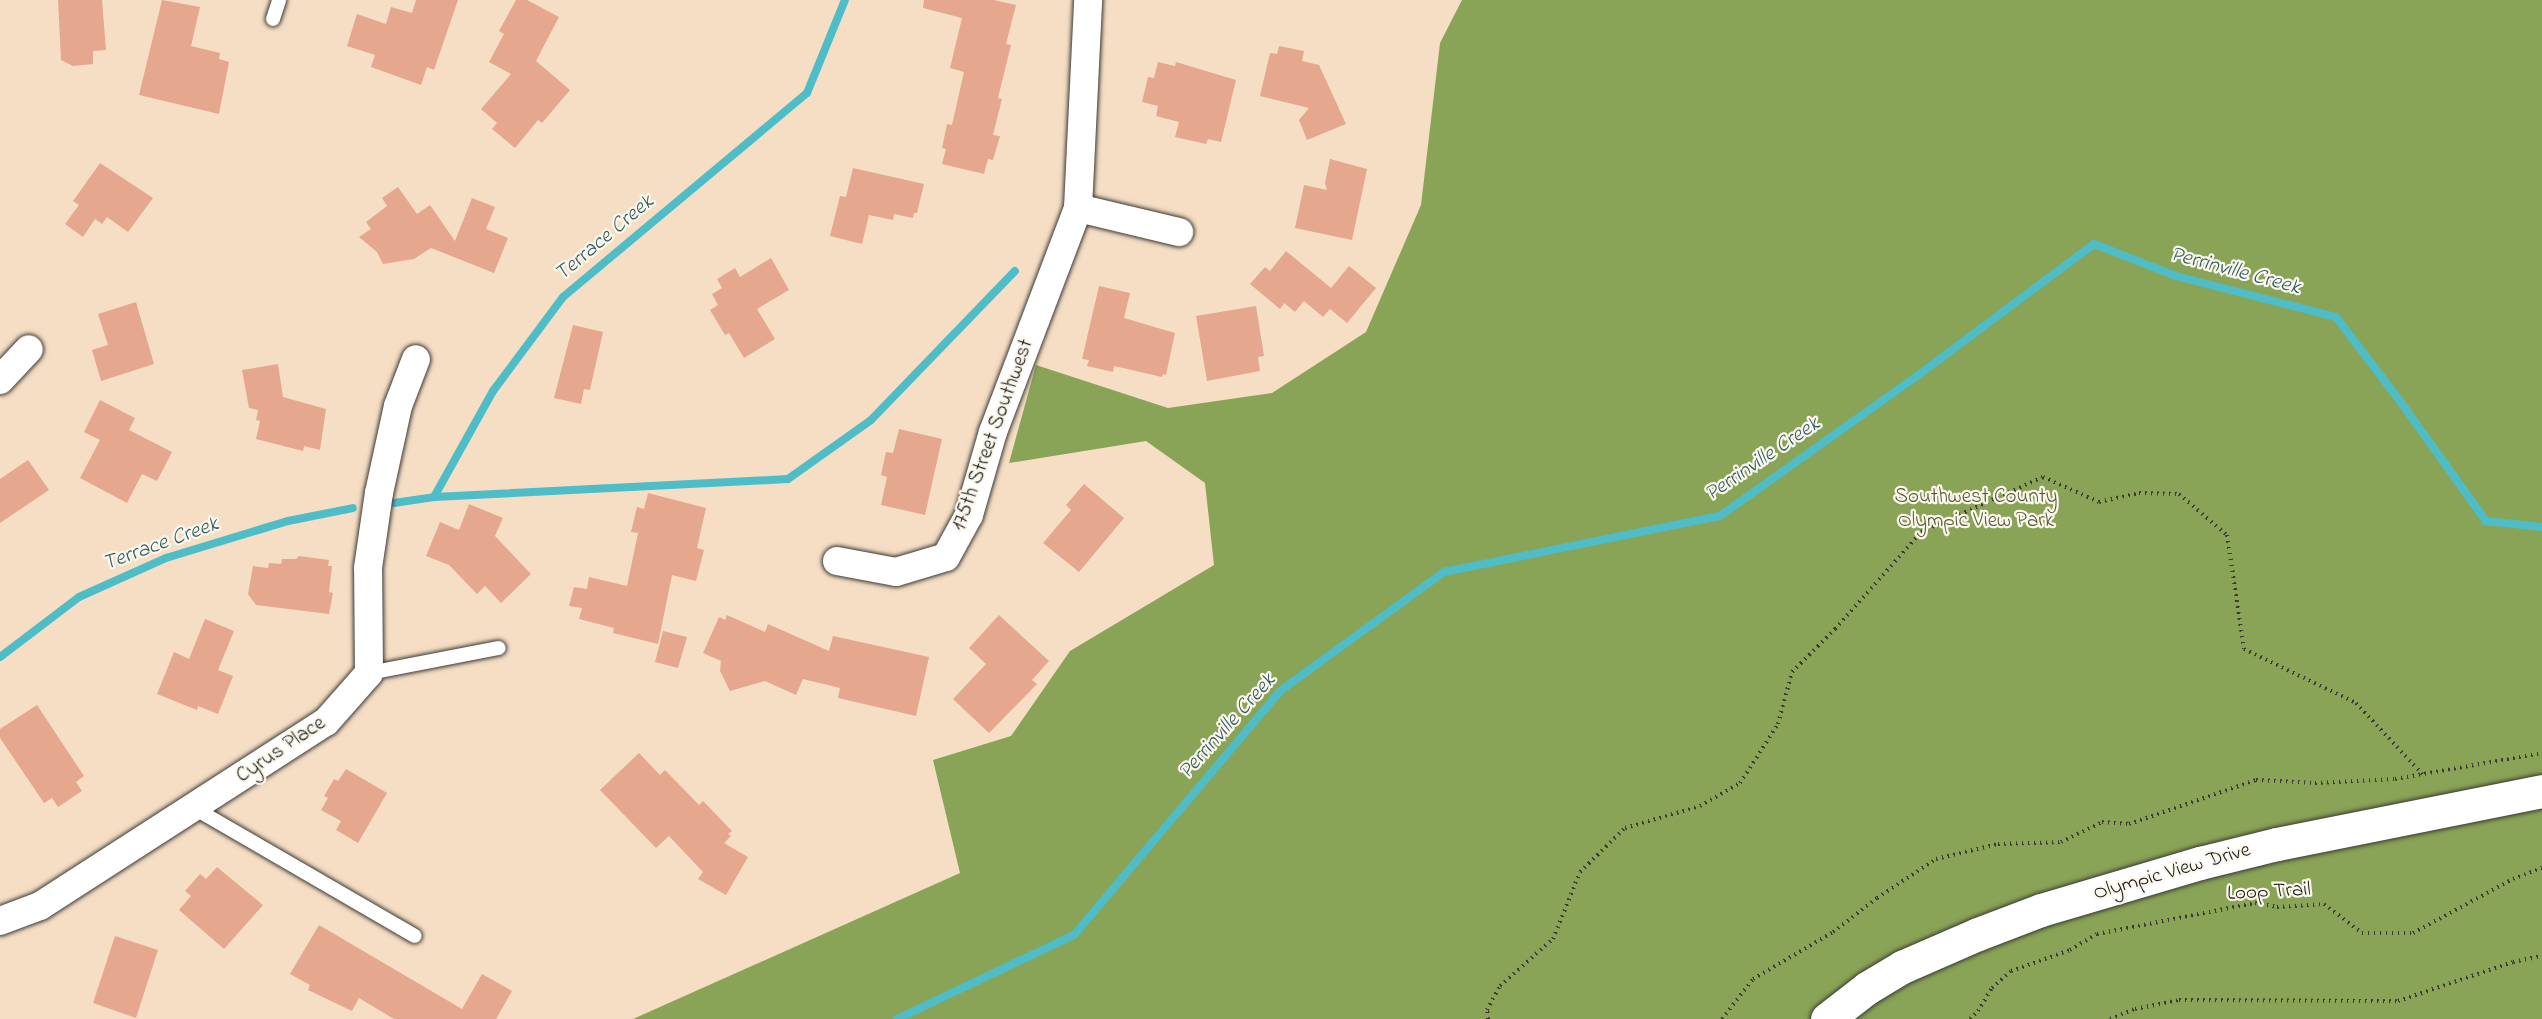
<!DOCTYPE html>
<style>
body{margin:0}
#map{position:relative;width:2542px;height:1019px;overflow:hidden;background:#f5dec4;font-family:"Indie Flower",sans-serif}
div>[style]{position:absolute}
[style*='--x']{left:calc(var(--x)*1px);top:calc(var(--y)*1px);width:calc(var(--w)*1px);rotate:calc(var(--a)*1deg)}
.forest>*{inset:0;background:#89a456}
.stream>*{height:8px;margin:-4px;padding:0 4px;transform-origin:4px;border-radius:4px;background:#4fbdc7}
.building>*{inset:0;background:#e5a88e}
.path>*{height:4px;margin-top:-2px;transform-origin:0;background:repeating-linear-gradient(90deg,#3d3935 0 1.5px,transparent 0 6px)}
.roads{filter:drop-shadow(0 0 2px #3d3935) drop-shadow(0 0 2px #3d3935)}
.lane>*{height:14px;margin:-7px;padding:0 7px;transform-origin:7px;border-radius:7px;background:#fff}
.street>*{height:28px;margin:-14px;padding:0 14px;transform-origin:14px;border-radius:14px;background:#fff}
.secondary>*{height:33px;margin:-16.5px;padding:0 16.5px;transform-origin:16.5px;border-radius:16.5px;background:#fff}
span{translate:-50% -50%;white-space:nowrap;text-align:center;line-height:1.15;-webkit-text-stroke:4.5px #fbf7ec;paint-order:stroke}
.street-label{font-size:21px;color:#1c1c1c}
.park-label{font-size:21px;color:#565c37}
.water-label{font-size:22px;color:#305c60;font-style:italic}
</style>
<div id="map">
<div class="forest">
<div style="clip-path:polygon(1462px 0,2542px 0,2542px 1019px,633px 1019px,960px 873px,933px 760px,1011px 736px,1070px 651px,1214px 565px,1205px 483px,1146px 441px,1009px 463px,1036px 365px,1168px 408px,1272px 393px,1366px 332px,1421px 205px,1440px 43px)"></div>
</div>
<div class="stream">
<div style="--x:434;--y:497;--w:354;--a:-2.9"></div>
<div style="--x:788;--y:479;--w:102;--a:-35.4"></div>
<div style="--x:871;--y:420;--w:207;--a:-46"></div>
<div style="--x:394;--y:503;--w:40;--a:-8.5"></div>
<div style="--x:434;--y:497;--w:121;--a:-60.9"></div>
<div style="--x:493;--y:391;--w:117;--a:-53.3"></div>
<div style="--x:563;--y:297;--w:318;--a:-39.9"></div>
<div style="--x:807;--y:93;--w:100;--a:-67.8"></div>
<div style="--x:0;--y:657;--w:99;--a:-37.2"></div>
<div style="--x:79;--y:597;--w:95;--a:-24.1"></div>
<div style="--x:166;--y:558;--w:127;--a:-16.9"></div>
<div style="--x:288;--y:521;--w:66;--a:-11.3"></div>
<div style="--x:897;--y:1019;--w:196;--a:-25.4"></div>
<div style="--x:1074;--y:935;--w:319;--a:-49.8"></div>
<div style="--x:1280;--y:691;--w:203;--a:-36"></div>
<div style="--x:1444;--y:572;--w:282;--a:-11.5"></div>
<div style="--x:1720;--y:516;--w:242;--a:-35.4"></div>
<div style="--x:1917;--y:376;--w:221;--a:-36.7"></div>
<div style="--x:2094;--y:244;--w:88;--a:21.3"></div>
<div style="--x:2176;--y:276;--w:165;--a:14.4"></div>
<div style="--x:2336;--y:317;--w:106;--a:52.7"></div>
<div style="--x:2400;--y:401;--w:148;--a:54.4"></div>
<div style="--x:2486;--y:521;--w:56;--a:6.1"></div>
</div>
<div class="building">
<div style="clip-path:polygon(58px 0,102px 0,106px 50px,93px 51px,93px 64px,73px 66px,61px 60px)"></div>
<div style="clip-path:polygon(162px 0,200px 7px,191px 46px,220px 53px,219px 59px,229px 62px,219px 114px,139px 95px)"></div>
<div style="clip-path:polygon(416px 0,458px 0,434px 70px,427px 67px,421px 85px,371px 67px,375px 55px,347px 46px,357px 14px,386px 24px,391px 7px,412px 13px)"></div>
<div style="clip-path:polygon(516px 0,527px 0,559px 17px,536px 61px,570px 90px,542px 123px,538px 120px,515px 148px,492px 129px,497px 123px,481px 109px,511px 74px,489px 62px,504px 34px,499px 31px)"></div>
<div style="clip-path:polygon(924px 0,994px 0,1016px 5px,1006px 44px,1011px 45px,998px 98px,1002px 99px,993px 135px,1000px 136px,993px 160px,988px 159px,984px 174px,942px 164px,946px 149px,942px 148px,947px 124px,952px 125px,964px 72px,950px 68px,962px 18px,923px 8px)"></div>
<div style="clip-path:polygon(1279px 46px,1304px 51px,1302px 61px,1319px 65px,1346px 124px,1307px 140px,1299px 120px,1309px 108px,1260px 96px,1270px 53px,1277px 54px)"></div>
<div style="clip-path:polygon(1158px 62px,1175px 66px,1176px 62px,1236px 80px,1221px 142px,1208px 139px,1206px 144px,1175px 137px,1179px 122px,1156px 116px,1158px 106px,1142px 102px,1148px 77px,1154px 78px)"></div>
<div style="clip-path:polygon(1330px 159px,1367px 169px,1352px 240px,1295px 228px,1304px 185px,1327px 190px,1325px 183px)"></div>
<div style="clip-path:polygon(100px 163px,153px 198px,128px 232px,107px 217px,102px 224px,95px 219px,83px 237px,65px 224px,79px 205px,73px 201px)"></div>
<div style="clip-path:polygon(853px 168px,924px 184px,917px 213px,914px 213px,913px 218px,894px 214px,893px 220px,869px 215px,862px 244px,830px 236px,840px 196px,846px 197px)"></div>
<div style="clip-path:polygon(398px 187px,417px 214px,430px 205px,455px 241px,472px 198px,495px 207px,486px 229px,508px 238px,494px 273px,431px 248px,414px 259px,383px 264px,377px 252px,359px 237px,371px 229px,366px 222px,387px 206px,382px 198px)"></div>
<div style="clip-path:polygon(1286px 251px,1331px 288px,1349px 266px,1376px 288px,1347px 323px,1330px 309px,1323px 317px,1304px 301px,1295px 312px,1284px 303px,1280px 309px,1250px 284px,1265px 267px,1270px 271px)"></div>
<div style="clip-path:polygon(771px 258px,789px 290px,757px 309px,775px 339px,744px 358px,729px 333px,725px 335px,710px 310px,718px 305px,712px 294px,722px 288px,717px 279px,735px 268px,740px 277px)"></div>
<div style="clip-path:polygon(1099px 286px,1130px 293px,1124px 318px,1175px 333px,1166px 375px,1163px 374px,1162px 377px,1114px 366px,1113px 372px,1087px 366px,1089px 360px,1082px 359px)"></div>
<div style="clip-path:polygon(136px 302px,154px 364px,101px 381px,92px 350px,108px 345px,98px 314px)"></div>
<div style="clip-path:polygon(1256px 306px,1264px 356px,1258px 357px,1260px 371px,1207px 381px,1196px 316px)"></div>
<div style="clip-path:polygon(573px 325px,603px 332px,590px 390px,584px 389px,581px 404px,554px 398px)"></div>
<div style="clip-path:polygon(278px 364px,283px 397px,326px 409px,320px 450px,304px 446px,303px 451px,256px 439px,260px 421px,256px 420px,258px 410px,249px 408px,242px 370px)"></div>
<div style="clip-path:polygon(100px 400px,135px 418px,129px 430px,172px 452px,157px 481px,142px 474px,127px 503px,80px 478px,100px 440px,84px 432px)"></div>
<div style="clip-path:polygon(899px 429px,942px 439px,925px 515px,881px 505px,887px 477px,881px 475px,886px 452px,893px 453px)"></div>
<div style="clip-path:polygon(28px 460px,49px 490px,0 523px,0 479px)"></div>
<div style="clip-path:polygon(1084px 484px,1124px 518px,1079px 572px,1043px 543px,1071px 510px,1066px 505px)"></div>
<div style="clip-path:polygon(648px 493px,706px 508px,697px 548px,704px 550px,696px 581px,672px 575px,658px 644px,613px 633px,614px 628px,579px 619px,582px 608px,569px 606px,574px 587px,587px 589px,589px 577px,627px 586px,638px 533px,631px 532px,637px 507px,644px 509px)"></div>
<div style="clip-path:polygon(469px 504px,503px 518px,495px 536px,531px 574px,501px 603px,485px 586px,477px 594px,449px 565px,426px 556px,440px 522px,459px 530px)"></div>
<div style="clip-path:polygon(299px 556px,329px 560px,328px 566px,332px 566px,329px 592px,333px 593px,329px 614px,256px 605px,248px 594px,253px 566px,268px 568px,269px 563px,281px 564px,282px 559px,296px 559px)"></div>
<div style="clip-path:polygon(727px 615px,765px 632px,768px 624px,829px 651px,833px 636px,929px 657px,916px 716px,838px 698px,840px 688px,803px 679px,796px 695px,765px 681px,730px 691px,720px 671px,721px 661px,703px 653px,719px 617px,725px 620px)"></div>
<div style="clip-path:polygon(999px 615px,1049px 661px,1032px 680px,1037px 684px,989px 733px,953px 699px,986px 664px,969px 648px)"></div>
<div style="clip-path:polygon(205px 619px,234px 631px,218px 670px,233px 676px,218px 714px,198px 706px,197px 710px,157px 694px,174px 652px,189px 659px)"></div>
<div style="clip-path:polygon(663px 631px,687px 637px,678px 668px,655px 662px)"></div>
<div style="clip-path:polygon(37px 705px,84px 776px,76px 782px,82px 791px,58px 807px,52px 798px,44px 803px,0 738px,0 729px)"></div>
<div style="clip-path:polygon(639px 753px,660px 775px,665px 770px,699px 805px,703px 801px,732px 831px,728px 834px,731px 836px,724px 843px,748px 857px,726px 895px,698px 879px,703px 872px,669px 836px,656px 848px,600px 790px)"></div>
<div style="clip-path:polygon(346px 769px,387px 793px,358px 843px,336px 830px,341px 821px,321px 810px,328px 798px,324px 796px,334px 779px,338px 781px)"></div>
<div style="clip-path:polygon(217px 867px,263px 905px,224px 949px,179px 910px,191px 896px,185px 891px,200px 874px,206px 879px)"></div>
<div style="clip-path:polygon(319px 925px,462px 1009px,482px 974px,512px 991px,496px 1019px,394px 1019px,359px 998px,352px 1011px,308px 990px,310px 985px,290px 974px)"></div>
<div style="clip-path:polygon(115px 936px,158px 950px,136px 1018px,93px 1003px)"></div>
</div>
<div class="path">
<div style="--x:1488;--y:1019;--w:9;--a:-96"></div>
<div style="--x:1487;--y:1010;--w:27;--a:-62"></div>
<div style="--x:1500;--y:986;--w:71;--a:-41.6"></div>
<div style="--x:1553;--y:939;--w:72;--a:-68.1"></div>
<div style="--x:1580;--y:872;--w:63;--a:-44.4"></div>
<div style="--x:1625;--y:828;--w:78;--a:-16.3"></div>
<div style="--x:1700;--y:806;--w:46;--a:-29.9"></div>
<div style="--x:1740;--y:783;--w:70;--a:-57.2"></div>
<div style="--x:1778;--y:724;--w:54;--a:-74.9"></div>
<div style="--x:1792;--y:672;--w:61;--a:-45"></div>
<div style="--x:1835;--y:629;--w:130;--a:-48.4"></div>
<div style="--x:1921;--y:532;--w:134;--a:-24.3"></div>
<div style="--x:2043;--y:477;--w:61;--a:24.1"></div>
<div style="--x:2099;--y:502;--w:41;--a:-12.7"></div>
<div style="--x:2139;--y:493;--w:40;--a:1.4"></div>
<div style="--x:2179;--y:494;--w:63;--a:40.5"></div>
<div style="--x:2227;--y:535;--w:115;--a:81.5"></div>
<div style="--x:2244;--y:649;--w:124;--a:25.7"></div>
<div style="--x:2356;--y:703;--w:100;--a:47"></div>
<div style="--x:1722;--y:1019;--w:51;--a:-52.2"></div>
<div style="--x:1753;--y:979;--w:93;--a:-30.4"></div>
<div style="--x:1833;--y:932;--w:56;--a:-37.7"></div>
<div style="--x:1877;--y:898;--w:71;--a:-33.5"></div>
<div style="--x:1936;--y:859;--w:64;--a:-13.6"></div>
<div style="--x:1998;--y:844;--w:63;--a:-1.8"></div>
<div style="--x:2061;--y:842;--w:46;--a:-26"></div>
<div style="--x:2102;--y:822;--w:27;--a:4"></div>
<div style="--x:2129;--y:824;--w:134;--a:-19.1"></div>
<div style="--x:2256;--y:780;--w:59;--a:2.9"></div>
<div style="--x:2315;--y:783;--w:80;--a:-2.9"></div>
<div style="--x:2395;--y:779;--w:149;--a:-10"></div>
<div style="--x:1970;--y:1019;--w:11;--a:-45"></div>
<div style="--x:1978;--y:1011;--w:27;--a:-59"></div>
<div style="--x:1992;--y:988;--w:25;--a:-42"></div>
<div style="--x:2011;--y:971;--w:63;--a:-19.6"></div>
<div style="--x:2070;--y:950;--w:31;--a:-31"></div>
<div style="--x:2097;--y:934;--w:161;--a:-11.1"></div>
<div style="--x:2255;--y:903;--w:22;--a:10"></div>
<div style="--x:2277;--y:907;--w:47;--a:-3.7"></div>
<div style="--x:2324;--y:904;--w:48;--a:37.3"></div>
<div style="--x:2362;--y:933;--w:51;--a:0"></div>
<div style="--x:2413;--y:933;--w:114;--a:-28.4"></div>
<div style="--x:2513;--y:879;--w:31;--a:-21"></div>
<div style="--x:2110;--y:1019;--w:27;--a:-22"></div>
<div style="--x:2135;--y:1009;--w:45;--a:-11.6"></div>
<div style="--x:2179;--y:1000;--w:219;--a:0.3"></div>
<div style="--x:2398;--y:1001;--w:121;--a:-18.7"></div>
<div style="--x:2513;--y:962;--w:30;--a:-12"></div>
</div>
<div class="roads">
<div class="lane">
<div style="--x:273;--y:19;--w:20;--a:-72"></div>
<div style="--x:369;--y:673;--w:132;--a:-10.9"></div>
<div style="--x:194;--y:808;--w:255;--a:30.1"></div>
</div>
<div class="street">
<div style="--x:1078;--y:208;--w:104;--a:13.4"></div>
<div style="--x:0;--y:380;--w:42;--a:-46.9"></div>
<div style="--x:837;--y:561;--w:60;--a:10.6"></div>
<div style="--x:896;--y:572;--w:52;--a:-16.7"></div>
<div style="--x:946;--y:557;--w:48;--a:-61.3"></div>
<div style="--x:969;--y:515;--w:86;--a:-73.9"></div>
<div style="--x:993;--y:432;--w:240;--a:-69.2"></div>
<div style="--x:1078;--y:208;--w:208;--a:-87.2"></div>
<div style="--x:0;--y:921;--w:43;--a:-20.6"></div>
<div style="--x:40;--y:906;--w:340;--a:-32.8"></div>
<div style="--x:326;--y:722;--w:65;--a:-48.7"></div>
<div style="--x:369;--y:673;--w:105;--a:-90.5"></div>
<div style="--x:368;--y:568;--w:76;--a:-81.7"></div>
<div style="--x:379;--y:493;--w:89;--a:-77.7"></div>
<div style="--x:398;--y:406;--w:50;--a:-69"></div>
</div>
<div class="secondary">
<div style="--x:1827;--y:1019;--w:51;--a:-37.8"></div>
<div style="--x:1867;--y:988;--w:41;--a:-31"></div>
<div style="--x:1902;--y:967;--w:83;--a:-23.5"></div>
<div style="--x:1978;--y:934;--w:67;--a:-20.9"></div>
<div style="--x:2041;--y:910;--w:166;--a:-16.5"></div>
<div style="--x:2200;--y:863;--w:79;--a:-13.9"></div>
<div style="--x:2277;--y:844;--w:270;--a:-11.3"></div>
</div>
</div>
<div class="street-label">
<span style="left:993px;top:435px;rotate:-70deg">175th Street Southwest</span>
<span style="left:281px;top:750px;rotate:-34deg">Cyrus Place</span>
<span style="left:2172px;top:872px;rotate:-16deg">Olympic View Drive</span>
<span style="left:2269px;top:892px;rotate:-3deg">Loop Trail</span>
</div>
<div class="park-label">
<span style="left:1976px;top:509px">Southwest County<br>Olympic View Park</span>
</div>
<div class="water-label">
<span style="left:605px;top:239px;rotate:-40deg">Terrace Creek</span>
<span style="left:2235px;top:272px;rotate:15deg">Perrinville Creek</span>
<span style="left:1763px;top:460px;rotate:-34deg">Perrinville Creek</span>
<span style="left:161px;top:545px;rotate:-20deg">Terrace Creek</span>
<span style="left:1228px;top:727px;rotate:-48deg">Perrinville Creek</span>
</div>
</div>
